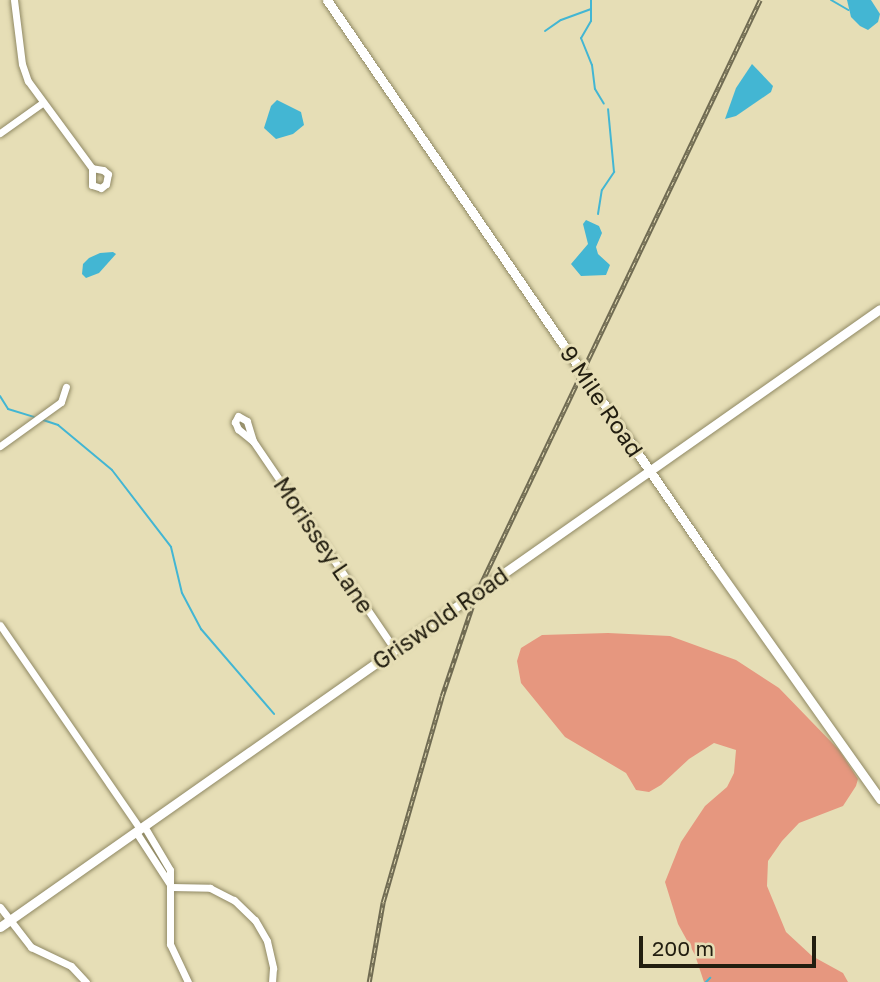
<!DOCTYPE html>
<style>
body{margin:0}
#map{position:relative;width:880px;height:982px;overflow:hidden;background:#e6deb6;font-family:"Golos Text",sans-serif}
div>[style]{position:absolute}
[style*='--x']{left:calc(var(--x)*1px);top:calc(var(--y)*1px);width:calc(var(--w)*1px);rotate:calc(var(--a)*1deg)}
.green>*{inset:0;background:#e6977f}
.water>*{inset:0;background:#43b6d3}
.stream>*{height:2px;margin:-1px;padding:0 1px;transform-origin:1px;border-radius:1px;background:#43b6d3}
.roads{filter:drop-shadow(0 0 2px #908964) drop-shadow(0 0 2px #908964)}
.minor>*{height:7px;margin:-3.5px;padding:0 3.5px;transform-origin:3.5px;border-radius:3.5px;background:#fff}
.tertiary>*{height:9px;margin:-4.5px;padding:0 4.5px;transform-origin:4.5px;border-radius:4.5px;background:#fff}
.rail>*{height:4.5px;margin-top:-2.25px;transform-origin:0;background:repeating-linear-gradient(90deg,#e6deb6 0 5px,#706b52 0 10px);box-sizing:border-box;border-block:2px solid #706b52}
span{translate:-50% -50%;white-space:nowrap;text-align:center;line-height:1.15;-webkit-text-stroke:6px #e6deb6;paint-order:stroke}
.street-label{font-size:23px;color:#221e10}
.scale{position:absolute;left:639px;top:936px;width:177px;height:32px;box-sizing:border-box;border:4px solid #221e10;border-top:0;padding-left:9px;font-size:21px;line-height:24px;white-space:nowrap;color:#221e10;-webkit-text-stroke:5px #e6deb6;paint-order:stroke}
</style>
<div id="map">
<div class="green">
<div style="clip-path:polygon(608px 633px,670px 636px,736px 660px,779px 688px,839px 750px,858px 779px,856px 786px,843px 806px,799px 823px,782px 841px,768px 861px,767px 886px,786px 932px,812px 956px,843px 973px,848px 982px,704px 982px,695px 955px,678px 924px,665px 882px,681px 842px,705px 806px,727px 787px,734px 773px,736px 750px,714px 743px,689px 759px,661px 785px,649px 792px,636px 790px,626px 773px,565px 737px,521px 683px,517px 661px,521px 648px,542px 635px)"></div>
</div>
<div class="water">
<div style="clip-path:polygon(847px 0,871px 0,880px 14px,878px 22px,868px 30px,860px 26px,851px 17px)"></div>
<div style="clip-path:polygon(752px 64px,773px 86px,771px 92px,736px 116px,725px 119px,736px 88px)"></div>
<div style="clip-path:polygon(277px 100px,301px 112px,304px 125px,293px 134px,276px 139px,264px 128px,271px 106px)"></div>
<div style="clip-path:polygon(586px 220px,599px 226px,602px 233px,596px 247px,598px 254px,610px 265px,606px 275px,581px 276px,571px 264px,588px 244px,583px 224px)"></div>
<div style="clip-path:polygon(113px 252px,116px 254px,99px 273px,86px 278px,82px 274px,83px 264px,89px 258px,100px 253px)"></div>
</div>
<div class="stream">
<div style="--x:591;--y:0;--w:21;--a:90"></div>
<div style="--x:591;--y:21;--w:20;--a:120"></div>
<div style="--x:581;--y:38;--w:29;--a:68"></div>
<div style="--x:592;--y:65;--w:24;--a:83"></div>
<div style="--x:595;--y:89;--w:17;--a:59"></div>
<div style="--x:831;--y:0;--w:20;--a:30"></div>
<div style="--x:545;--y:31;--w:19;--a:-35"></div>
<div style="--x:561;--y:20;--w:32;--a:-20"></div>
<div style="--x:598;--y:214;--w:24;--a:-81"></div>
<div style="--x:602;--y:190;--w:22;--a:-56"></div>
<div style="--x:614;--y:172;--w:63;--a:-95.4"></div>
<div style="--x:0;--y:396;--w:15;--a:58"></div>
<div style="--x:8;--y:409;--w:27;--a:17"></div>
<div style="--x:43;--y:420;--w:16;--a:18"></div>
<div style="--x:58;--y:425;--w:70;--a:39.8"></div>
<div style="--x:112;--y:470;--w:97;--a:52.5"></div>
<div style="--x:171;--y:547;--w:47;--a:76.6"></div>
<div style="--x:182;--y:593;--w:41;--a:62.2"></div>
<div style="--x:201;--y:629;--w:112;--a:49.3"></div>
<div style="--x:706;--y:982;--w:6;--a:-45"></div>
</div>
<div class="roads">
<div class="minor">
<div style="--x:14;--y:0;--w:64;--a:82.9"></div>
<div style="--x:22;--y:64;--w:18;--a:71"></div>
<div style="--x:28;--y:81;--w:108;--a:53.7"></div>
<div style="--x:92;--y:168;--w:17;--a:90"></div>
<div style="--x:92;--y:185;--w:9;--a:18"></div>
<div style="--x:101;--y:188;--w:6;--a:-39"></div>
<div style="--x:106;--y:184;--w:10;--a:-79"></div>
<div style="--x:108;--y:174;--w:6;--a:-141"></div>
<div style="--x:103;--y:170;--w:11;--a:-170"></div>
<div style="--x:0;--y:133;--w:52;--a:-35.5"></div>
<div style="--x:253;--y:441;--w:21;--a:-107"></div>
<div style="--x:247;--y:421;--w:10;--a:-151"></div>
<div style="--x:238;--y:416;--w:7;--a:117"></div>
<div style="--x:235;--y:422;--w:8;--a:67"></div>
<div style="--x:238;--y:429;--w:19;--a:39"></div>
<div style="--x:253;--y:441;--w:253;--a:55.8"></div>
<div style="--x:0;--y:446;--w:75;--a:-35.8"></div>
<div style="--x:61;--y:402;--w:16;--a:-72"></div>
<div style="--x:0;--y:625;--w:247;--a:55.5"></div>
<div style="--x:144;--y:826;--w:51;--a:59.4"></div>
<div style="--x:170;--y:870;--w:74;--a:90"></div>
<div style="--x:170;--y:944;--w:42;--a:64.7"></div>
<div style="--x:136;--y:832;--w:61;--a:57.1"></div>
<div style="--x:171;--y:887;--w:39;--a:1"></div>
<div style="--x:210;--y:888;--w:27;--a:27"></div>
<div style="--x:234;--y:900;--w:29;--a:44"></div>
<div style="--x:255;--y:920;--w:24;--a:60"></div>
<div style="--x:267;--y:941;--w:28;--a:77"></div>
<div style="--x:273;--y:968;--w:14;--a:94"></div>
<div style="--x:0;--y:907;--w:51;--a:52.2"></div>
<div style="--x:31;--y:947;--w:44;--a:25.4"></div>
<div style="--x:71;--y:966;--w:22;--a:47"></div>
</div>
<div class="tertiary">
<div style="--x:327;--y:0;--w:686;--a:55.57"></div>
<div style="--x:715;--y:566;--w:286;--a:54.7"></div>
<div style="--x:0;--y:927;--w:1075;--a:-35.08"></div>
</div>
</div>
<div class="rail">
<div style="--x:369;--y:982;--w:81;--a:-80.1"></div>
<div style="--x:383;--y:902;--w:214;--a:-74"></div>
<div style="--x:442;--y:696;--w:110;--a:-71.4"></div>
<div style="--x:477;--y:592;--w:656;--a:-64.45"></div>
</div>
<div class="street-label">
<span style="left:602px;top:401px;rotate:56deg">9 Mile Road</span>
<span style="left:324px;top:545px;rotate:56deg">Morissey Lane</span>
<span style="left:440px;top:618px;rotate:-35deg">Griswold Road</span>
</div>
<div class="scale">200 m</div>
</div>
